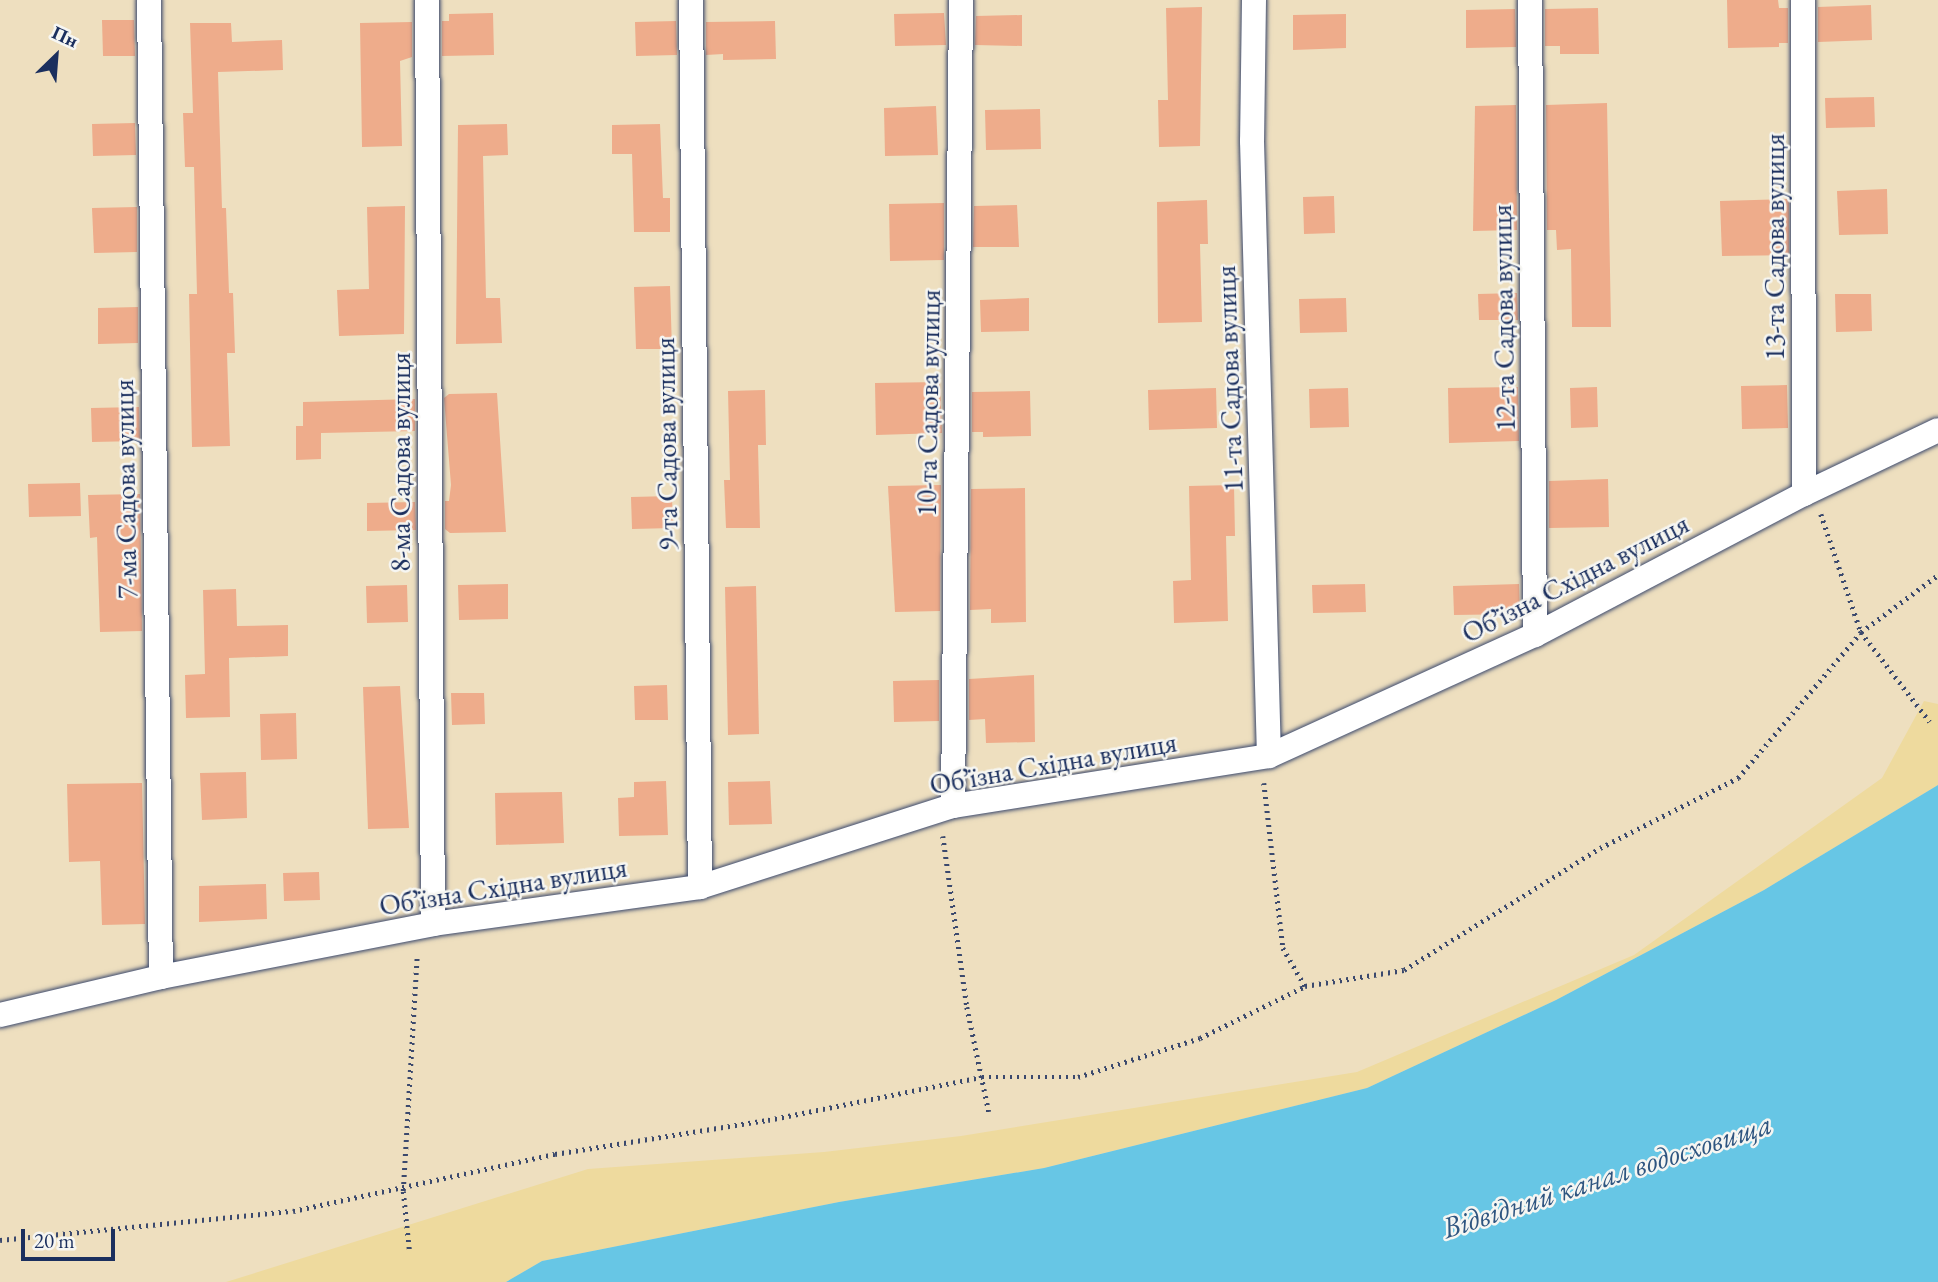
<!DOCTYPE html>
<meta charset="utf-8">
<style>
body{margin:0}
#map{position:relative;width:1938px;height:1282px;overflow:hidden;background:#eedfbf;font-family:"EB Garamond",serif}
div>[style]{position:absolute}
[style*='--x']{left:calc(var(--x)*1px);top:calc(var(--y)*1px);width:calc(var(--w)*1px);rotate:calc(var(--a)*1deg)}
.sand>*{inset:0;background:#eeda9e}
.water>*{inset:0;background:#67c6e5}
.building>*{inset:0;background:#eeac8b}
.path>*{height:4.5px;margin-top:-2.25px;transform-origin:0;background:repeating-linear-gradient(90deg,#3b496d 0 2px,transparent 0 7px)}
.roads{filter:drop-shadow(0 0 2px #3b496d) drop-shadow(0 0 2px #3b496d)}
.minor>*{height:24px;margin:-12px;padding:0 12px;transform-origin:12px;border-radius:12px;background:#fff}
span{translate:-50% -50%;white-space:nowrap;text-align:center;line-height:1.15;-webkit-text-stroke:5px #f6f6f2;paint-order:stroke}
.street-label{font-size:28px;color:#1b2f5e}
.water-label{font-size:30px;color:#2e5580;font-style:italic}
.north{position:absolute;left:21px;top:21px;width:70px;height:70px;-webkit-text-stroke:5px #f6f6f2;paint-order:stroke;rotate:25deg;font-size:19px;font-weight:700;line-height:28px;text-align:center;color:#1b2f5e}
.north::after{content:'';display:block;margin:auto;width:24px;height:32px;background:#1b2f5e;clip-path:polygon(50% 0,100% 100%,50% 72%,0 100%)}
.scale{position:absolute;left:21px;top:1229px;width:94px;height:32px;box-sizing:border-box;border:4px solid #1b2f5e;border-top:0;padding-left:9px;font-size:21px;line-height:24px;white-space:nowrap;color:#1b2f5e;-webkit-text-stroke:5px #f6f6f2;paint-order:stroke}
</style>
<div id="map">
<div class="sand">
<div style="clip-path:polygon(1924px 701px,1938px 704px,1938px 785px,1764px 890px,1556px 1000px,1367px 1088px,1044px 1168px,839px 1202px,542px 1261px,506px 1282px,226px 1282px,588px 1169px,824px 1152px,961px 1136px,1357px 1072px,1634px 955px,1882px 778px)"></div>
</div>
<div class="water">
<div style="clip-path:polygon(1938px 785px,1938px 1282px,506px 1282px,542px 1261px,839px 1202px,1044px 1168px,1367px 1088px,1556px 1000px,1764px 890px)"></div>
</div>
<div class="building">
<div style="clip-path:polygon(1727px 0,1778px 0,1779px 8px,1788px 8px,1788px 43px,1779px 43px,1779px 47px,1728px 48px)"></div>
<div style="clip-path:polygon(1871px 5px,1872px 40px,1818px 42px,1818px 7px)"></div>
<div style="clip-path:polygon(1202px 7px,1200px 146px,1159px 147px,1158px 100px,1168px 100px,1166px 8px)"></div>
<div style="clip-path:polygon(1598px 8px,1599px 54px,1560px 54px,1560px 46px,1545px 46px,1545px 9px)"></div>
<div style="clip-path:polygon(1515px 9px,1516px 47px,1466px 48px,1466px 10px)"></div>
<div style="clip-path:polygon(493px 13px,494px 55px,442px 56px,442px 21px,449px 21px,449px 14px)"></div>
<div style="clip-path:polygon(944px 13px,946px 45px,895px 46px,894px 14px)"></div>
<div style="clip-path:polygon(1346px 14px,1346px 48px,1293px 50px,1293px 15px)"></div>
<div style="clip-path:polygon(1022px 15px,1022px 46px,975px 45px,976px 16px)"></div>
<div style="clip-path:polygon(102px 20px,134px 20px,135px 56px,103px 56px)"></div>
<div style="clip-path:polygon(676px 21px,677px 55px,636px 56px,635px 22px)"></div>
<div style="clip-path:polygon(775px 21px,776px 59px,723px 60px,723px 54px,706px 55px,706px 22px)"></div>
<div style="clip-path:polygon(412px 22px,412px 57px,400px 61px,402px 146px,362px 147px,360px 23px)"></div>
<div style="clip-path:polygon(190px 23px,231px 23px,232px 42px,282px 40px,283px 70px,218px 72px,222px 208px,226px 208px,229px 293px,233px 293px,235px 353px,227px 353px,230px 446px,192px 447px,189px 294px,197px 294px,194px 167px,185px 167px,183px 113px,193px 113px)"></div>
<div style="clip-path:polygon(1874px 97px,1875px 127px,1826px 128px,1825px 98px)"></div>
<div style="clip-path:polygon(1607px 103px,1611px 327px,1572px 327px,1571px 249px,1557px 250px,1556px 230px,1547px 230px,1546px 105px)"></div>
<div style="clip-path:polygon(1516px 105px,1517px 230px,1473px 231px,1475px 106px)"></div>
<div style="clip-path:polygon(936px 106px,938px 155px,885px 156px,884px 108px)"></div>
<div style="clip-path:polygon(1040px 109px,1041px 149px,986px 150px,985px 110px)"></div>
<div style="clip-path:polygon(135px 123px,136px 155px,93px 156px,92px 124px)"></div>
<div style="clip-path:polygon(507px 124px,508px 155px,483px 156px,486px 298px,500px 298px,502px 343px,456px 344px,458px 125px)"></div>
<div style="clip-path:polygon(660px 124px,663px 198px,670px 198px,670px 232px,634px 232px,632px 154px,612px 154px,612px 125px)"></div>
<div style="clip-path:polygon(1887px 189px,1888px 234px,1839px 235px,1837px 191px)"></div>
<div style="clip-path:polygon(1334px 196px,1335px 233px,1304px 234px,1303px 197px)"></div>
<div style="clip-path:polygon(1789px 199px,1789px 255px,1722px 256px,1720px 201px)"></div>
<div style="clip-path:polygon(1207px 200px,1208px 244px,1200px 244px,1202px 322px,1158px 323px,1157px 202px)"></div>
<div style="clip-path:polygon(944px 203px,944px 260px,890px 261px,889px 204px)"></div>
<div style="clip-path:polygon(1017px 205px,1019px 247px,973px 247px,974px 206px)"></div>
<div style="clip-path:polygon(405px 206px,404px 334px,339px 336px,337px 290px,369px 289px,367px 207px)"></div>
<div style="clip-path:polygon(137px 207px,137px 252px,94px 253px,92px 208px)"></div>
<div style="clip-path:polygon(670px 286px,672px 349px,636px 349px,634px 287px)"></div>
<div style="clip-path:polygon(1517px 293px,1518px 320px,1479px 320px,1478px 294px)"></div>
<div style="clip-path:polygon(1835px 294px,1871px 294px,1872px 331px,1836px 332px)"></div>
<div style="clip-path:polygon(1029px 298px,1029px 331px,981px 332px,980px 300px)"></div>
<div style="clip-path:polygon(1346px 298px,1347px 332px,1300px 333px,1299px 299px)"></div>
<div style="clip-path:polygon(138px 307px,138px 343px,98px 344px,98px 308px)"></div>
<div style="clip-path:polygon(940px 382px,942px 433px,876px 435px,875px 383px)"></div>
<div style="clip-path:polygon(1787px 385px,1788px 428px,1742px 429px,1741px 386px)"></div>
<div style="clip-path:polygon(1518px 387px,1519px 441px,1449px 443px,1448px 388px)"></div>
<div style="clip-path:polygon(1597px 387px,1598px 427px,1571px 428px,1570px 388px)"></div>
<div style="clip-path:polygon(1216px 388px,1217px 428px,1149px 430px,1148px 390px)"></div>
<div style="clip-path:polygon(1348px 388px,1349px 427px,1310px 428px,1309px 389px)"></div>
<div style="clip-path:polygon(765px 390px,766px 445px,758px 445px,760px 528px,726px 528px,724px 480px,730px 480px,728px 391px)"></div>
<div style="clip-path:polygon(1030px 391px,1031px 436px,983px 437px,983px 432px,972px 432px,972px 392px)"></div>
<div style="clip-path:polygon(497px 393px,506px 532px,450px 533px,445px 529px,445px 501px,449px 501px,451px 485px,444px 398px,449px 394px)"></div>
<div style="clip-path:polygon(415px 399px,415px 431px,321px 433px,321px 459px,296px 460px,296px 426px,303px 426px,303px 402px)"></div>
<div style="clip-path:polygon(139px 407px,140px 441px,92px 442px,91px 408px)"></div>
<div style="clip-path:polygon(1608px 479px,1609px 527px,1549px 528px,1549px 481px)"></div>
<div style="clip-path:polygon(80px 483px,81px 516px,29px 517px,28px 484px)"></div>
<div style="clip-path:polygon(941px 485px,940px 611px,895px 612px,888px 486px)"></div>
<div style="clip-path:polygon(1234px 485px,1235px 536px,1226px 536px,1228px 621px,1174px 623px,1173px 581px,1191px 580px,1189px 486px)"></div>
<div style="clip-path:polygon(1025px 488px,1026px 622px,991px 623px,991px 609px,970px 610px,971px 489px)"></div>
<div style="clip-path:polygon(140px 494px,142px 631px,100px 632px,97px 537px,90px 538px,88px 495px)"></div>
<div style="clip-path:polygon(672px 496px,673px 528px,632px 529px,631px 497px)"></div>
<div style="clip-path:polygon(415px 502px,416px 530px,367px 531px,367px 503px)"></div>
<div style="clip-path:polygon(508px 584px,508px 619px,459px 620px,458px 585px)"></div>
<div style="clip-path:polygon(1365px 584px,1366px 612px,1313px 613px,1312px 585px)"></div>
<div style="clip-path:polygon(1519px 584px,1520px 614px,1454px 615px,1453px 586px)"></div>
<div style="clip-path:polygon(407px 585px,408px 622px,367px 623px,366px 586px)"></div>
<div style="clip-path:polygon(756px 586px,759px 734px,728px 735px,725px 587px)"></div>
<div style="clip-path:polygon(236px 589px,237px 626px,288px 625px,288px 656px,229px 658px,230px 717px,186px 718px,185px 675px,205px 674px,203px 590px)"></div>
<div style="clip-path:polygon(1034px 675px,1035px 742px,986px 743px,985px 719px,969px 720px,969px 679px)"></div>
<div style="clip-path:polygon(939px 680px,939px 721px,894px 722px,893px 681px)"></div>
<div style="clip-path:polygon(667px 685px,668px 720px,635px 720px,634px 686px)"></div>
<div style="clip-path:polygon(400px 686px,409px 828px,368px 829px,363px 687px)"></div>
<div style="clip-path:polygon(451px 693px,484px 693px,485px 724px,452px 725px)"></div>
<div style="clip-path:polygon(296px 713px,297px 759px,261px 760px,260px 714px)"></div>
<div style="clip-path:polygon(246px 772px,247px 818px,202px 820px,200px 773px)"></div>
<div style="clip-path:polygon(666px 781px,668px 835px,619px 836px,618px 798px,634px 797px,634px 782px)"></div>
<div style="clip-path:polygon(770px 781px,772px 824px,729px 825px,728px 782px)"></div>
<div style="clip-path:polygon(142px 783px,145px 924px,102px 925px,100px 861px,69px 862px,67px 784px)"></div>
<div style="clip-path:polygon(562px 792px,564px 843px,496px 845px,495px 793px)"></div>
<div style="clip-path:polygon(319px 872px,320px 900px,284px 901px,283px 873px)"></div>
<div style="clip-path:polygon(266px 884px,267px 919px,199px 922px,199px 886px)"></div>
</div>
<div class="path">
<div style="--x:1821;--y:514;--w:125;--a:71.3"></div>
<div style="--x:1861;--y:632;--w:113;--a:52.5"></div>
<div style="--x:1264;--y:783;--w:166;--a:83.4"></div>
<div style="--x:1283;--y:948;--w:44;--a:59.9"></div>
<div style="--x:943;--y:836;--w:173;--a:82"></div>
<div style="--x:967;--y:1007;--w:107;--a:78.2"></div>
<div style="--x:0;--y:1240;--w:294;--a:-5.7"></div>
<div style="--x:293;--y:1211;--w:268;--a:-12.3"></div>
<div style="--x:555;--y:1154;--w:216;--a:-9.1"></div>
<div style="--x:768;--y:1120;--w:218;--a:-11.4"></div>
<div style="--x:982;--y:1077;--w:96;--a:0"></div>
<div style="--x:1078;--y:1077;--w:128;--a:-17.7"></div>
<div style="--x:1200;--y:1038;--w:117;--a:-26.3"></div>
<div style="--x:1305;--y:986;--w:100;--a:-9.2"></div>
<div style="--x:1404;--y:970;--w:231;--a:-31.9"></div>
<div style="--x:1600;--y:848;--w:155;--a:-26.9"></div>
<div style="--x:1738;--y:778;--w:191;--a:-49.9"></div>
<div style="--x:1861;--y:632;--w:96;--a:-36.5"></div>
<div style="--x:409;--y:1249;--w:58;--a:-95.9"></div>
<div style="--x:403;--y:1191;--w:235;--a:-86.6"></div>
</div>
<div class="roads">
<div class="minor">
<div style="--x:149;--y:0;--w:977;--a:89.3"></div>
<div style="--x:427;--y:0;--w:924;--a:89.63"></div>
<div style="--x:691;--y:0;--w:887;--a:89.42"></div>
<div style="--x:1254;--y:0;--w:141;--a:90.8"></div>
<div style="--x:1252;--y:141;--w:615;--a:88.42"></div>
<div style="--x:1530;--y:0;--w:635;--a:89.55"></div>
<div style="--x:1803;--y:0;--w:494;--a:89.9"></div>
<div style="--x:953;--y:806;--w:806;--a:-89.43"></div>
<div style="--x:0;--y:1015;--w:165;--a:-13.3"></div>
<div style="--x:161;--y:977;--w:277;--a:-11"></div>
<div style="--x:433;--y:924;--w:270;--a:-7.9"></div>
<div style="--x:700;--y:887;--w:266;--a:-17.8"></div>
<div style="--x:953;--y:806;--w:320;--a:-9"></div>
<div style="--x:1269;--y:756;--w:292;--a:-24.5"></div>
<div style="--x:1535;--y:635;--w:304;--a:-27.7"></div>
<div style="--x:1804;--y:494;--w:148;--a:-25.5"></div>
</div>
</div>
<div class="street-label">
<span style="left:1774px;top:247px;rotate:-90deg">13-та Садова вулиця</span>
<span style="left:1503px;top:318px;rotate:-91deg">12-та Садова вулиця</span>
<span style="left:1229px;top:379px;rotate:-92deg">11-та Садова вулиця</span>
<span style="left:928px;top:403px;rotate:-89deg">10-та Садова вулиця</span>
<span style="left:666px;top:444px;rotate:-91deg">9-та Садова вулиця</span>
<span style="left:400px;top:462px;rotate:-90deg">8-ма Садова вулиця</span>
<span style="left:125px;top:489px;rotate:-91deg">7-ма Садова вулиця</span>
<span style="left:1575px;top:578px;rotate:-27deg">Обʼїзна Східна вулиця</span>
<span style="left:1053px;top:763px;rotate:-10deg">Обʼїзна Східна вулиця</span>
<span style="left:503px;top:886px;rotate:-9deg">Обʼїзна Східна вулиця</span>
</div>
<div class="water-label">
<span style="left:1607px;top:1176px;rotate:-18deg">Відвідний канал водосховища</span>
</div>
<div class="north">Пн</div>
<div class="scale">20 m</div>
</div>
